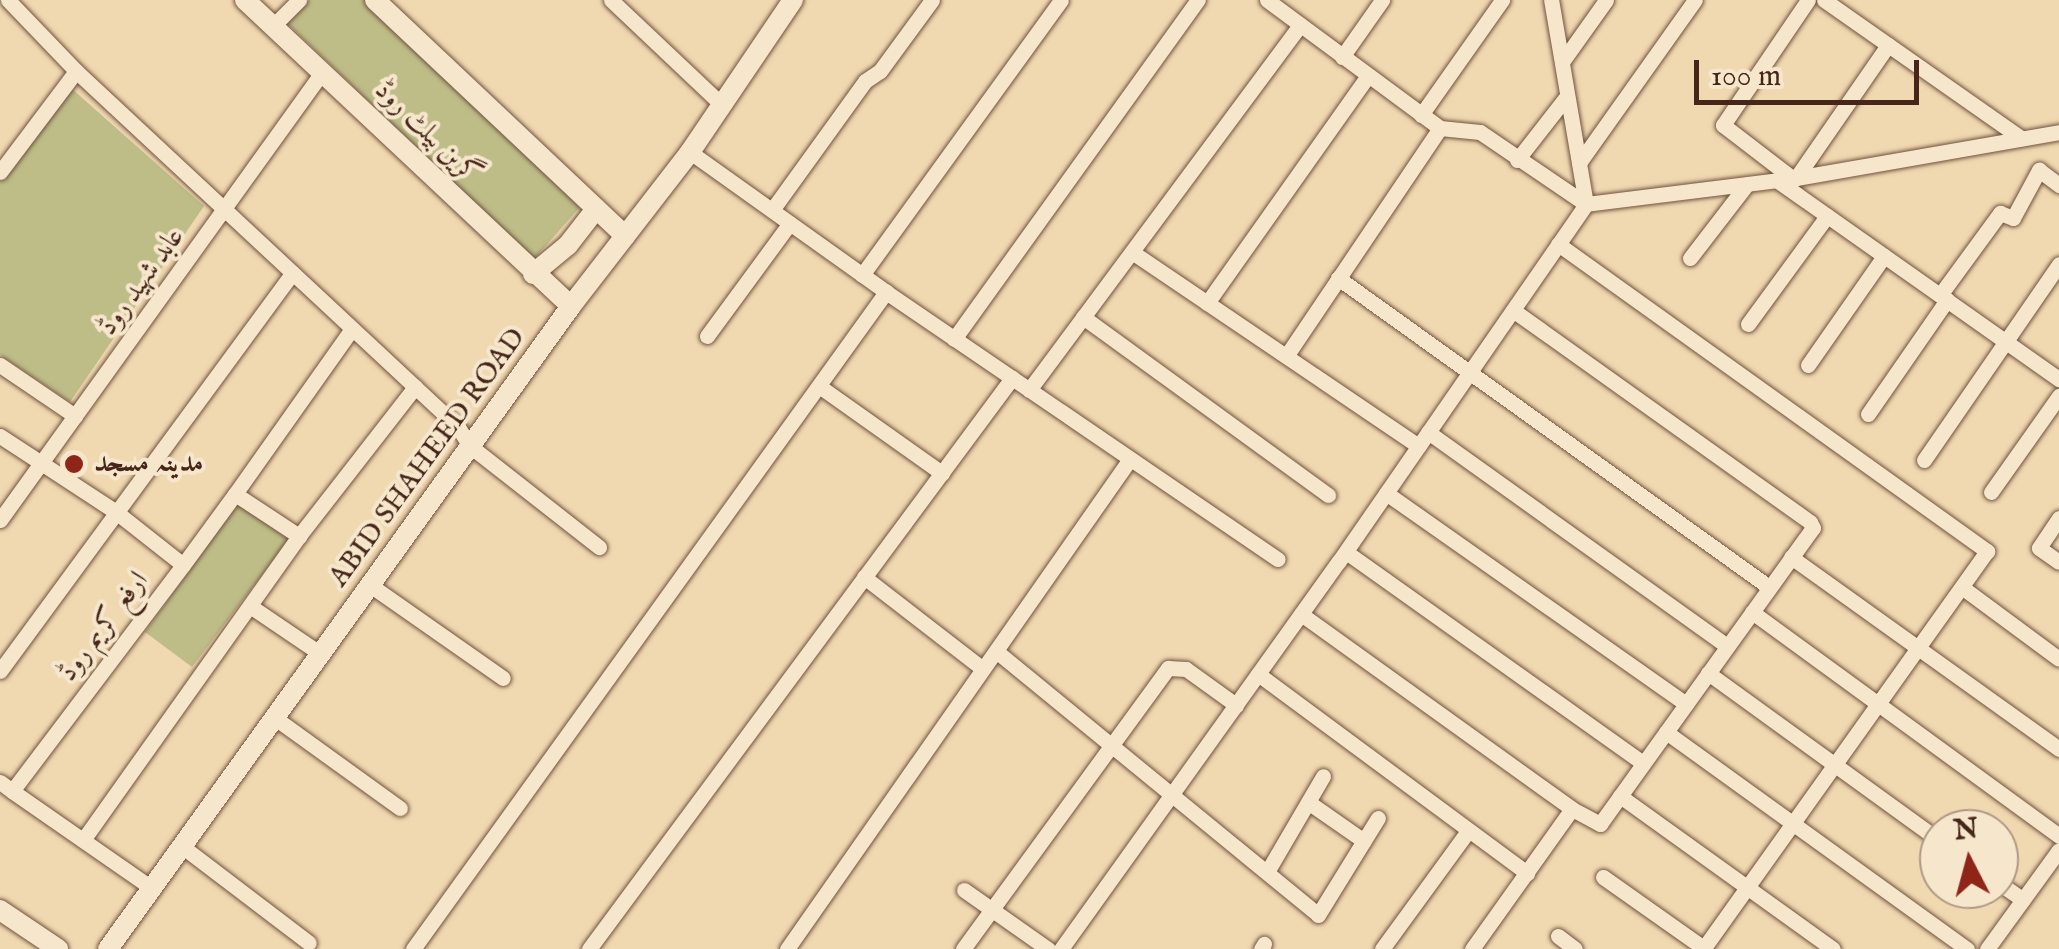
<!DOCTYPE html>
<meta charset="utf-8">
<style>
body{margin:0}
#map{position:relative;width:2059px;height:949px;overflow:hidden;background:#f0d8b0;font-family:"IM FELL English",Amiri,serif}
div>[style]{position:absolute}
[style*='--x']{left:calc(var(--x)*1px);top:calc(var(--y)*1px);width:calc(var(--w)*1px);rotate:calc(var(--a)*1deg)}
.green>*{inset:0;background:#bebd88}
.roads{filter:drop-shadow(0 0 2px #70523e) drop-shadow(0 0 2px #70523e)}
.minor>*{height:15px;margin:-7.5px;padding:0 7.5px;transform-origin:7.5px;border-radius:7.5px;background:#f5e6cc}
.tertiary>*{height:20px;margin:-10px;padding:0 10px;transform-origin:10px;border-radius:10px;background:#f5e6cc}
.dots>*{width:28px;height:28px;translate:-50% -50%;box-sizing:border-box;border:5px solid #f5e6cc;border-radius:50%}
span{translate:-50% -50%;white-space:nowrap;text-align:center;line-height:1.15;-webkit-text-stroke:8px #f5e6cc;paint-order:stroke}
.street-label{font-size:28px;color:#452618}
.poi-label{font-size:28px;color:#452618;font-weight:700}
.left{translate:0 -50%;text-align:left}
.north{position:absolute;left:1919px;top:809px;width:100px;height:100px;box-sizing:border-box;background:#f5e6cc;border:2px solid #af9984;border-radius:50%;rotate:354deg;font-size:28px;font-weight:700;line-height:40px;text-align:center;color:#452618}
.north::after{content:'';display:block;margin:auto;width:35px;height:45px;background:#8f2418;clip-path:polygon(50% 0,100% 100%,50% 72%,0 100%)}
.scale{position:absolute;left:1694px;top:60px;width:225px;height:45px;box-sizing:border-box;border:5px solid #452618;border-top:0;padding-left:12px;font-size:30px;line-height:35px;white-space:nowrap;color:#452618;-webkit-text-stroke:8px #f5e6cc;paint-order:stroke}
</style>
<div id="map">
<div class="green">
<div style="clip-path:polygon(309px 0,367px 0,580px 207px,534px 259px,287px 23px)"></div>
<div style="clip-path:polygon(71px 88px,204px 206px,70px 402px,0 355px,0 181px)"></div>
<div style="clip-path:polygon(238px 503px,289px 539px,192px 667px,145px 632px)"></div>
</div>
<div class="roads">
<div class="minor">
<div style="--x:8;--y:0;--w:98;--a:46.2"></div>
<div style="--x:76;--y:71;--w:522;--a:42.98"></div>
<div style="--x:458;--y:427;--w:22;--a:58"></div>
<div style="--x:470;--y:446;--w:164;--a:38.1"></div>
<div style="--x:611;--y:0;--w:153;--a:43.4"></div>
<div style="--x:1267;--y:0;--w:215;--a:36.5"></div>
<div style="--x:1440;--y:128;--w:275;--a:124"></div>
<div style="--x:1824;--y:0;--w:241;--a:35"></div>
<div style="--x:273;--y:26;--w:37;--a:-45"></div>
<div style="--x:1342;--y:57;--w:70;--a:-54.9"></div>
<div style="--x:1562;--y:62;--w:76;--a:-54.6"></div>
<div style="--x:1421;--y:115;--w:141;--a:-54.8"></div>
<div style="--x:1440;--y:128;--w:40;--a:5.7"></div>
<div style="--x:1480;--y:132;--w:128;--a:34.2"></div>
<div style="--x:1586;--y:204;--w:212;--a:-7.1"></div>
<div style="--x:1796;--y:178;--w:267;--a:-9.9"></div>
<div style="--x:690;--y:152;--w:241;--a:35.5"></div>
<div style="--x:886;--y:292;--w:474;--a:34.3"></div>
<div style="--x:1517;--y:160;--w:81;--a:-52"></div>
<div style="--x:1579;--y:163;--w:200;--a:-54.6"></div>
<div style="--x:0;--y:172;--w:126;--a:-53"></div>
<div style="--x:1792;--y:178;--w:87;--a:-142.5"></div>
<div style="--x:1723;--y:125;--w:151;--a:-55.8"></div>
<div style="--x:1796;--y:178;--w:162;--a:-55.3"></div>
<div style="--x:1778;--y:181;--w:344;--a:35.2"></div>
<div style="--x:772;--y:210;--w:159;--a:-54.2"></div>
<div style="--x:865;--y:81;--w:18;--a:-34"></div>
<div style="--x:880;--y:71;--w:88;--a:-53.8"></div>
<div style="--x:1558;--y:244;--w:528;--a:35.59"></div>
<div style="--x:1987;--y:551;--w:489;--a:125.5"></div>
<div style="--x:1132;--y:252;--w:346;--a:34.1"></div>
<div style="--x:1690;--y:258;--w:93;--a:-52.4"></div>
<div style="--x:862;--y:275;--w:339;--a:-54.1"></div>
<div style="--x:1338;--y:278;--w:530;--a:35.64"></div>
<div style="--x:1940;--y:295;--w:102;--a:-53.8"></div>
<div style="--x:2000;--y:213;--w:14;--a:21"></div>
<div style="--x:2013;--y:218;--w:55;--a:-61.6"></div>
<div style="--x:2039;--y:170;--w:25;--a:37"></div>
<div style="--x:1207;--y:303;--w:277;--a:-54.7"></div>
<div style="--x:1083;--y:317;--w:303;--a:36"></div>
<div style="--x:1748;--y:324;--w:134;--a:-53.8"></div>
<div style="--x:707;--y:336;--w:140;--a:-53.7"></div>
<div style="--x:954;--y:339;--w:418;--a:-54.3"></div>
<div style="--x:0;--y:365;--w:91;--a:34.2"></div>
<div style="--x:1808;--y:365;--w:133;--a:-55.1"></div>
<div style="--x:819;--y:386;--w:151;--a:35.3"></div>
<div style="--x:1029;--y:390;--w:455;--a:-53.4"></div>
<div style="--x:1868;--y:414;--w:139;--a:-55.3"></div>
<div style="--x:1428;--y:432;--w:368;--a:35.6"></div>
<div style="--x:0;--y:436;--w:139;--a:33.2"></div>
<div style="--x:116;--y:512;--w:85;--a:38.3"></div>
<div style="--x:183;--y:565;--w:283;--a:127.1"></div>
<div style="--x:12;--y:791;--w:15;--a:-143"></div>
<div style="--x:1924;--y:460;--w:238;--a:-55.4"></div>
<div style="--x:1991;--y:492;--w:118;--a:-54.7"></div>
<div style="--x:1386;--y:493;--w:367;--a:35.1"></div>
<div style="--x:235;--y:494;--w:202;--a:-54.7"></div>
<div style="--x:2059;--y:518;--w:36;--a:124"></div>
<div style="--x:2039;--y:548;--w:24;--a:35"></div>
<div style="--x:0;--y:520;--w:553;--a:-54.27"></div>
<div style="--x:1346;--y:552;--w:364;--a:35.4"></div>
<div style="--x:1791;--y:557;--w:330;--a:35.6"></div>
<div style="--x:183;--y:565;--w:88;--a:-53.8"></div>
<div style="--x:235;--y:494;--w:77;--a:33.3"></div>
<div style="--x:864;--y:577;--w:150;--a:37.7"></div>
<div style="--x:370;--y:585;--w:162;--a:35"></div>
<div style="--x:1963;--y:588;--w:119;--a:36.5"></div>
<div style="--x:250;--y:606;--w:86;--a:34.1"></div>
<div style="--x:1752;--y:612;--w:380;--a:36.1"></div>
<div style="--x:1301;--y:614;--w:334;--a:35.7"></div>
<div style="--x:1572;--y:809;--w:32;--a:28"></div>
<div style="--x:1600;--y:824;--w:365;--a:-54.3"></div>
<div style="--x:1813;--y:528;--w:7;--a:-117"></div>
<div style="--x:1810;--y:522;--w:365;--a:-144.5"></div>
<div style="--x:996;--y:651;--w:416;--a:39.3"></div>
<div style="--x:1318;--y:915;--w:114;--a:-58.3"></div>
<div style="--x:0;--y:671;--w:494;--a:-53.7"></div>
<div style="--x:1708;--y:673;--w:285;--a:35.9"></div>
<div style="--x:1258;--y:674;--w:335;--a:36.5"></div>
<div style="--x:275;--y:718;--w:154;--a:35.8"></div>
<div style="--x:1666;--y:732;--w:371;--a:35.8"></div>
<div style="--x:12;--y:791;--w:172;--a:34.8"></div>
<div style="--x:1620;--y:796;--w:262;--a:35.7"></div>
<div style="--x:1308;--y:802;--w:68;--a:34.9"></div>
<div style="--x:83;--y:840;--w:373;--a:-54.6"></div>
<div style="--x:299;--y:536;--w:189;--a:-52.1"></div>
<div style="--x:183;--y:847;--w:158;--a:37.3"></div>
<div style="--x:1267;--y:872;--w:111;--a:-59.7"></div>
<div style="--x:1603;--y:877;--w:125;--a:35.2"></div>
<div style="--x:1999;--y:883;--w:29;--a:35"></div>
<div style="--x:964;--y:890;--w:103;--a:35.1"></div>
<div style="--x:1558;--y:936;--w:21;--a:37"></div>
<div style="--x:413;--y:949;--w:810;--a:-54.25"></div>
<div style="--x:589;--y:949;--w:711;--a:-53.47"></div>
<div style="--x:787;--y:949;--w:598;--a:-55.01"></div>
<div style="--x:963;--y:949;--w:348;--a:-53.9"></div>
<div style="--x:1168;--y:668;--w:18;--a:3"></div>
<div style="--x:1186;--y:669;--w:62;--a:35.8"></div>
<div style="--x:1061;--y:949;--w:477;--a:-54.4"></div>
<div style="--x:1339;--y:561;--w:434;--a:-55.3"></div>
<div style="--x:1586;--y:204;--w:207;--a:-99.7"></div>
<div style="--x:1261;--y:949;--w:6;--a:-59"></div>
<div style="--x:1382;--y:949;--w:146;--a:-53.9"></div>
<div style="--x:1472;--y:949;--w:172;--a:-54.5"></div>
<div style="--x:1987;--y:949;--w:122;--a:-54"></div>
</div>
<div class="tertiary">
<div style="--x:245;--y:0;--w:447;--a:43.2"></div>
<div style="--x:375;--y:0;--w:344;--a:43.3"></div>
<div style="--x:533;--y:274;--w:45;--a:-39.6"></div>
<div style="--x:568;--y:245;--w:46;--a:-52.1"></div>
<div style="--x:0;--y:910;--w:70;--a:33.9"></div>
<div style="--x:108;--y:949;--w:792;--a:-54.24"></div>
<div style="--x:571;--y:306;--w:195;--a:-52.3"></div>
<div style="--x:690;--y:152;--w:184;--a:-55.9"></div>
</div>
</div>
<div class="dots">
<div style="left:74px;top:464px;background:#8f2418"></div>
</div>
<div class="street-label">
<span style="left:427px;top:133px;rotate:44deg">گرین بیلٹ روڈ</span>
<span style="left:142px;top:282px;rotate:-54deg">عابد شہید روڈ</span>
<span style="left:428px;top:458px;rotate:-54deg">ABID SHAHEED ROAD</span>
<span style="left:104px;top:627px;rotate:-53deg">ارفع کریم روڈ</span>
</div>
<div class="poi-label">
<span class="left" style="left:94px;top:464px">مدینہ مسجد</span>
</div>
<div class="north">N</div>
<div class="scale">100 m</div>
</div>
